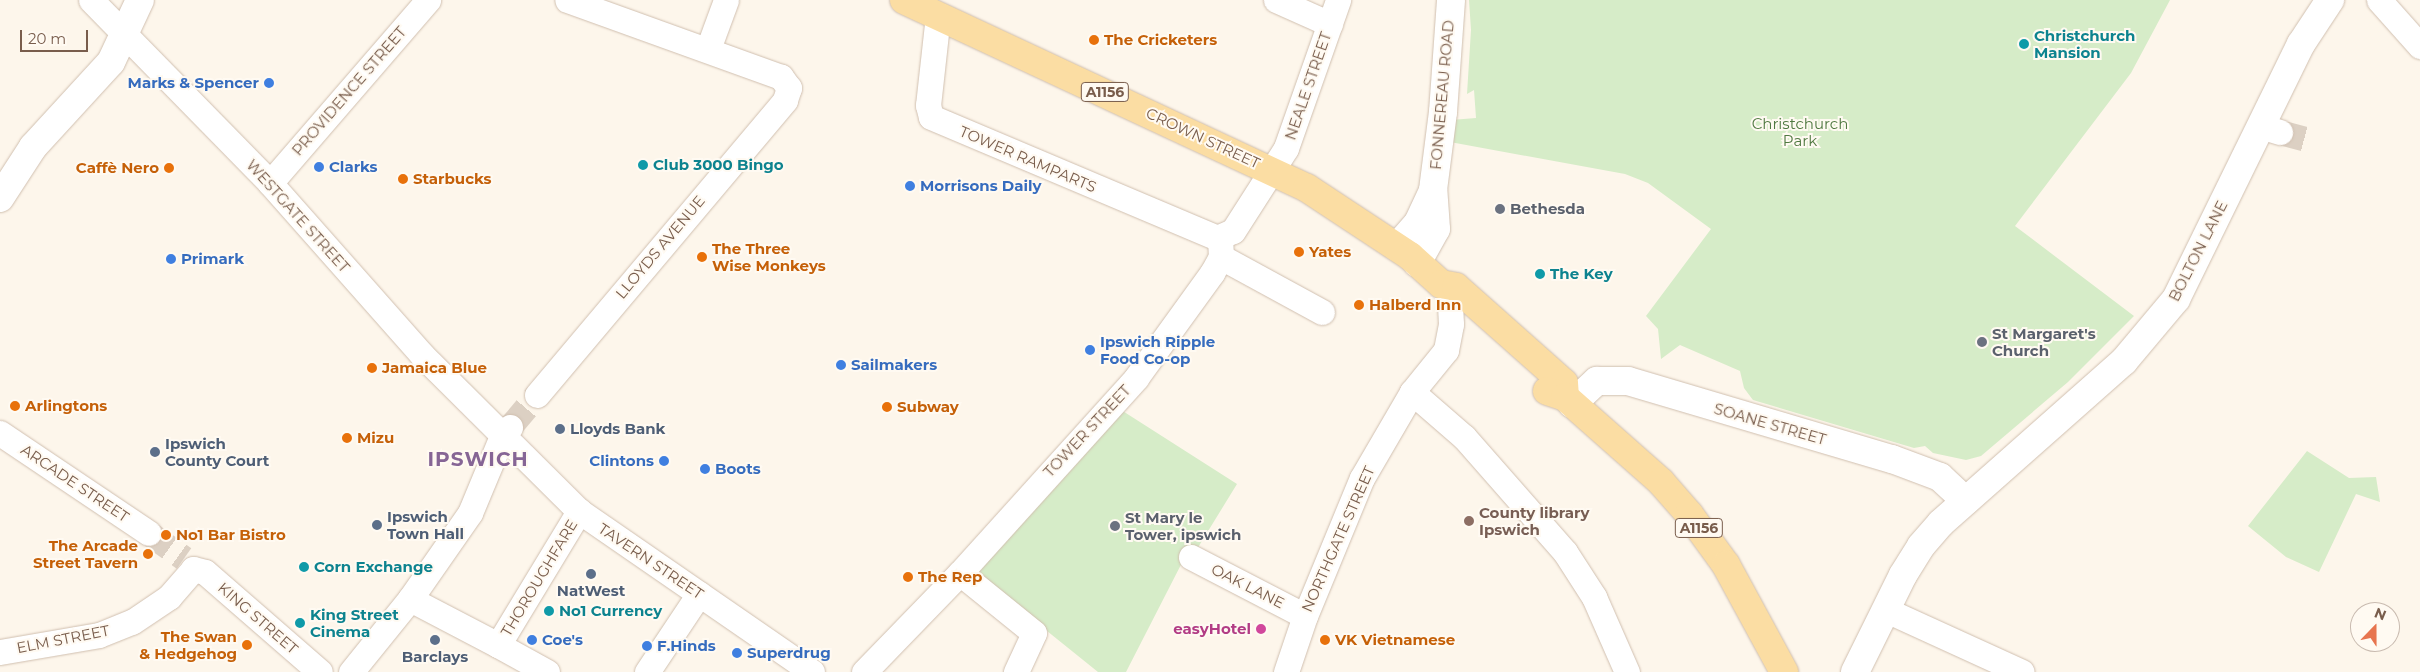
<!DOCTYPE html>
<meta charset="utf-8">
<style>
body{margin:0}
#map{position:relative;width:2420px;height:672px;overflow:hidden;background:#fdf6eb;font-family:Montserrat,sans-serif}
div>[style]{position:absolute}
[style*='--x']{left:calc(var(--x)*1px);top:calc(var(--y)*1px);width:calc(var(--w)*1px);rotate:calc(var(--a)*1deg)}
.green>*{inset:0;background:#d6ecc8}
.street-tunnel>*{height:25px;margin-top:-12.5px;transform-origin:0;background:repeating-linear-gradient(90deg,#dcd0c3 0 25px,transparent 0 37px)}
.roads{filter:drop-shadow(0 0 1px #d0bfaf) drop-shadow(0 0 1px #d0bfaf)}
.street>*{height:25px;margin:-12.5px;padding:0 12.5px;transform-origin:12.5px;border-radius:12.5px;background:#fff}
.secondary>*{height:28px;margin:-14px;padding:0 14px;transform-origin:14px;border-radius:14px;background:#fff}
.primary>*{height:28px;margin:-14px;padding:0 14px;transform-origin:14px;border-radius:14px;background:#fbdda3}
.dots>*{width:14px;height:14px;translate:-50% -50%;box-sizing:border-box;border:2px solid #fffaf2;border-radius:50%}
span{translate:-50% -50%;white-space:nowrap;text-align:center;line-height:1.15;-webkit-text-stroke:4px #fffaf2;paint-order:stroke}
.shield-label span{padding:1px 4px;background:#fffaf2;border:1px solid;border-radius:4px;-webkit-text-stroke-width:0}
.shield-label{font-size:14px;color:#795d4c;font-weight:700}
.culture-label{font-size:15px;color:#0d838f;font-weight:700}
.left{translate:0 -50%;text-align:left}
.food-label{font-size:15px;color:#c56008;font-weight:700}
.right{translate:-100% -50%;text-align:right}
.shop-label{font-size:15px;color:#366cbe;font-weight:700}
.street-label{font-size:15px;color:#795d4c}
.park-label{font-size:15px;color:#507941}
.worship-label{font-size:15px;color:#5b616d;font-weight:700}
.service-label{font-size:15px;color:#4e5e75;font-weight:700}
.education-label{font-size:15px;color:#785e54;font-weight:700}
.hotel-label{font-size:15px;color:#b23c85;font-weight:700}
.district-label{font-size:20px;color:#866595;font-weight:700;letter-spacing:1px}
.north{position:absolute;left:2350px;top:602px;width:50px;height:50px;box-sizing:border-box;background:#fffaf2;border:1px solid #c9bbb0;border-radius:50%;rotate:22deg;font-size:14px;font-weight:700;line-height:20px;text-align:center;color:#795d4c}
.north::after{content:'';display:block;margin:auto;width:18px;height:22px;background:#e7754f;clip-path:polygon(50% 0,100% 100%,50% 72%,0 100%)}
.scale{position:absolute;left:20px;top:30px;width:68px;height:22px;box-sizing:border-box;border:2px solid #795d4c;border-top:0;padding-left:6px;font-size:15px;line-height:18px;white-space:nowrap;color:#795d4c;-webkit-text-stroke:4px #fffaf2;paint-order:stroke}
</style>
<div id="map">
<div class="green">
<div style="clip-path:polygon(1469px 0,2170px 0,2131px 73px,2015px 226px,2134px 316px,2068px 382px,1981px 456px,1966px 460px,1933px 453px,1925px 446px,1914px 448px,1753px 400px,1744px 388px,1740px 371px,1680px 345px,1661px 359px,1658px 329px,1646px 316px,1711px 229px,1648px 183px,1625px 174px,1450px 142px,1451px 120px,1476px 118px,1474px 90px,1467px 94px,1471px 30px)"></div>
<div style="clip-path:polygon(1118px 408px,1237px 484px,1194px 554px,1188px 551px,1126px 672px,1098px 672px,970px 569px)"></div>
<div style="clip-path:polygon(2307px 451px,2349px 478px,2376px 477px,2380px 502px,2356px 494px,2319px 572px,2286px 557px,2248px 526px)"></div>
</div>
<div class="street-tunnel">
<div style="--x:2280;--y:132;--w:31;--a:15"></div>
<div style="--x:510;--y:427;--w:42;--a:-49.8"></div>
<div style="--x:149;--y:533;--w:43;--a:35.5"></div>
</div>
<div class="roads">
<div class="street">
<div style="--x:91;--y:0;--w:256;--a:45.6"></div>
<div style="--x:270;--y:183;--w:230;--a:48.5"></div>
<div style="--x:422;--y:355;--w:221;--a:44.8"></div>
<div style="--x:579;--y:511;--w:283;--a:34.6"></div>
<div style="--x:1276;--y:0;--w:59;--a:24"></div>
<div style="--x:2379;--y:0;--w:62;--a:48.3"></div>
<div style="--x:938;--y:15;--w:91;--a:96.3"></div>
<div style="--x:928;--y:105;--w:12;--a:76"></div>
<div style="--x:931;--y:117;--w:311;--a:22.9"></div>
<div style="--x:1217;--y:238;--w:17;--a:-24"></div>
<div style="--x:1233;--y:231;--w:98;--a:-57.4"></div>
<div style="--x:1286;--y:148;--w:157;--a:-70.6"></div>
<div style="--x:708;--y:49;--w:52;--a:-69.8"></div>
<div style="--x:2260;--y:126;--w:21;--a:17"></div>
<div style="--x:270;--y:183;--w:242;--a:-49.2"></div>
<div style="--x:1221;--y:257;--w:115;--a:28.6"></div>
<div style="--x:1412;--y:392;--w:69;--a:40.9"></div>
<div style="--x:1464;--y:437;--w:153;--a:48.7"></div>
<div style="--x:1565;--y:552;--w:54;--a:57.2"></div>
<div style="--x:1594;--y:597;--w:82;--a:66.3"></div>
<div style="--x:537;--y:395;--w:385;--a:-49.9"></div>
<div style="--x:785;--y:100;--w:13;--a:-72"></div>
<div style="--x:789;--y:88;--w:14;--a:-126"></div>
<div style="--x:781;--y:77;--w:227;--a:-160.2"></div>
<div style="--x:0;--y:433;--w:179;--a:33.9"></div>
<div style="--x:1191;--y:557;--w:128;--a:27.4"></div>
<div style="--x:193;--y:569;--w:12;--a:14"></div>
<div style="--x:205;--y:572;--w:152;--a:41"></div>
<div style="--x:960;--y:573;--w:95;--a:39"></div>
<div style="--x:1034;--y:633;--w:43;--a:114.8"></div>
<div style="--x:410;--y:599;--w:99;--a:27.6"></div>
<div style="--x:1886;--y:610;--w:149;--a:24.5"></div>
<div style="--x:0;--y:652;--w:100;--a:-9.7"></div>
<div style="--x:99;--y:635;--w:35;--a:-22"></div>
<div style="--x:132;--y:622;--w:45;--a:-34"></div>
<div style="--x:169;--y:597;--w:37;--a:-49"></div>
<div style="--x:351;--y:672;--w:94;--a:-51.1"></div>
<div style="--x:410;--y:599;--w:105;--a:-55.1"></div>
<div style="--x:470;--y:513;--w:83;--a:-67.4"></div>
<div style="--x:502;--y:436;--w:12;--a:-48"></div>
<div style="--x:547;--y:672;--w:56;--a:-151.1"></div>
<div style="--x:498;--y:645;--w:157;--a:-58.8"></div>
<div style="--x:647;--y:672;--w:94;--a:-56.3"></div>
<div style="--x:864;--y:672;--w:138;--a:-45.9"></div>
<div style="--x:960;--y:573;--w:263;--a:-47.9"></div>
<div style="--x:1136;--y:378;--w:130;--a:-54.1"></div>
<div style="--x:1212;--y:273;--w:18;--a:-61"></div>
<div style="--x:1221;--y:257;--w:19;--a:-93"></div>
<div style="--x:1286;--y:672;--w:59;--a:-71.3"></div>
<div style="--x:1305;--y:616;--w:149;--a:-67.6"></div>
<div style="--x:1362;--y:478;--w:99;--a:-59.8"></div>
<div style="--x:1412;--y:392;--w:54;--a:-51"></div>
<div style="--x:1446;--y:350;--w:26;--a:-79"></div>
<div style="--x:1451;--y:324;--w:18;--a:-93"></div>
</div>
<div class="secondary">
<div style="--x:0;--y:198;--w:61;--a:-57.1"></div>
<div style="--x:33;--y:147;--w:115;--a:-47.5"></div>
<div style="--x:111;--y:62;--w:68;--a:-64.9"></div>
<div style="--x:1397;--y:247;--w:32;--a:-49"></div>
<div style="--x:1418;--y:223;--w:35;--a:-65"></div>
<div style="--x:1417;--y:263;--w:39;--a:-61"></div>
<div style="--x:1436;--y:229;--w:39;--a:-94"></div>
<div style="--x:1433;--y:190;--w:79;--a:-82.7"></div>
<div style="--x:1443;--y:112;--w:112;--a:-85.9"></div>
<div style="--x:1572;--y:404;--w:34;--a:-43"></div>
<div style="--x:1597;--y:381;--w:31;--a:0"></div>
<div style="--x:1628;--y:381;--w:275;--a:16.5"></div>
<div style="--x:1892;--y:459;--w:51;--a:20.6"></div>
<div style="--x:1940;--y:477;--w:35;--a:43"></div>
<div style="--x:1855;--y:672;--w:108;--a:-63.7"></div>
<div style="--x:1903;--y:575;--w:34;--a:-58"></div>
<div style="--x:1921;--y:546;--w:30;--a:-49"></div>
<div style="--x:1941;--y:523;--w:244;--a:-41.5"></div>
<div style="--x:2124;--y:361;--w:81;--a:-50"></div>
<div style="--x:2176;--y:299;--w:284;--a:-63.9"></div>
<div style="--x:2301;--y:44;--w:53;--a:-56.6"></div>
</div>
<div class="primary">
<div style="--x:904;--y:0;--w:445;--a:25"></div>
<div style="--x:1307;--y:188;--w:123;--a:33.4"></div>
<div style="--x:1410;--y:256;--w:42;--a:42.1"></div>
<div style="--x:1441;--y:284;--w:15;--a:11"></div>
<div style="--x:1456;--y:287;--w:144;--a:41.6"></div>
<div style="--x:1564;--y:383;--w:14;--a:86"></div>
<div style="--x:1547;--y:391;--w:19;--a:18"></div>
<div style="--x:1565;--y:397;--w:128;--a:41.5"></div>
<div style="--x:1661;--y:482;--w:43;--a:48.8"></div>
<div style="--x:1689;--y:514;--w:63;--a:54"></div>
<div style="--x:1726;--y:565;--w:122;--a:61.5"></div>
</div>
</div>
<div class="dots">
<div style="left:1094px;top:40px;background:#e8710a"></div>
<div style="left:2024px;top:44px;background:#0f9aa8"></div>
<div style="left:269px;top:83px;background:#3f7fe0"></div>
<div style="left:643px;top:165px;background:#0f9aa8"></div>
<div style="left:319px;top:167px;background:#3f7fe0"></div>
<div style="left:169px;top:168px;background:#e8710a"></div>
<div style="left:403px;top:179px;background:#e8710a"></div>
<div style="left:910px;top:186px;background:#3f7fe0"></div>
<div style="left:1500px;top:209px;background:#6b7280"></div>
<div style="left:1299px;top:252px;background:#e8710a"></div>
<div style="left:702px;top:257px;background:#e8710a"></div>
<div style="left:171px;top:259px;background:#3f7fe0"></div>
<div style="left:1540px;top:274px;background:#0f9aa8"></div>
<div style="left:1359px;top:305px;background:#e8710a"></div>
<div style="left:1982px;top:342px;background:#6b7280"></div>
<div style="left:1090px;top:350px;background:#3f7fe0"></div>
<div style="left:841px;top:365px;background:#3f7fe0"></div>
<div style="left:372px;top:368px;background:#e8710a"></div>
<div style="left:15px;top:406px;background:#e8710a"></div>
<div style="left:887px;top:407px;background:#e8710a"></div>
<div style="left:560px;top:429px;background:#5c6f8a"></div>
<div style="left:347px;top:438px;background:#e8710a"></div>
<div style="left:155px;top:452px;background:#5c6f8a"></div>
<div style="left:664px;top:461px;background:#3f7fe0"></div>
<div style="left:705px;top:469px;background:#3f7fe0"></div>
<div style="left:1469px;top:521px;background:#8d6e63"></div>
<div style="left:377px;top:525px;background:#5c6f8a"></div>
<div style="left:1115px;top:526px;background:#6b7280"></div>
<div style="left:166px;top:535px;background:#e8710a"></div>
<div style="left:148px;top:554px;background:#e8710a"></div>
<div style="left:304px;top:567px;background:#0f9aa8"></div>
<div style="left:591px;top:574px;background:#5c6f8a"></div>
<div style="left:908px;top:577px;background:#e8710a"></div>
<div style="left:549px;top:611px;background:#0f9aa8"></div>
<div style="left:300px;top:623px;background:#0f9aa8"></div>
<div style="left:1261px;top:629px;background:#d1479c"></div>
<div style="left:435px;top:640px;background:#5c6f8a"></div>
<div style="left:532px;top:640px;background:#3f7fe0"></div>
<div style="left:1325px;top:640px;background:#e8710a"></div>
<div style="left:247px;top:645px;background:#e8710a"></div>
<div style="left:647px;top:646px;background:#3f7fe0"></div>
<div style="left:737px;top:653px;background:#3f7fe0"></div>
</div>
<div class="shield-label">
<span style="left:1105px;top:92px">A1156</span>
<span style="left:1699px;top:528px">A1156</span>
</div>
<div class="culture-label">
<span class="left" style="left:2034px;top:44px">Christchurch<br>Mansion</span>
<span class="left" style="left:653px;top:165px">Club 3000 Bingo</span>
<span class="left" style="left:1550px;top:274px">The Key</span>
<span class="left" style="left:314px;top:567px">Corn Exchange</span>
<span class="left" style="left:559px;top:611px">No1 Currency</span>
<span class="left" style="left:310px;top:623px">King Street<br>Cinema</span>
</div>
<div class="food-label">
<span class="left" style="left:1104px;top:40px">The Cricketers</span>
<span class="right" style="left:159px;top:168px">Caffè Nero</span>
<span class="left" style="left:413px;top:179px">Starbucks</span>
<span class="left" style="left:712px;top:257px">The Three<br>Wise Monkeys</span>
<span class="left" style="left:1309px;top:252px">Yates</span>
<span class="left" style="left:1369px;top:305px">Halberd Inn</span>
<span class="left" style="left:382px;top:368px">Jamaica Blue</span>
<span class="left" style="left:25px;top:406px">Arlingtons</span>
<span class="left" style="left:897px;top:407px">Subway</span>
<span class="left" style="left:357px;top:438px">Mizu</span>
<span class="left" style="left:176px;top:535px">No1 Bar Bistro</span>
<span class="right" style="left:138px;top:554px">The Arcade<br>Street Tavern</span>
<span class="left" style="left:918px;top:577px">The Rep</span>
<span class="right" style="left:237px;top:645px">The Swan<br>&amp; Hedgehog</span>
<span class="left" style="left:1335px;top:640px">VK Vietnamese</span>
</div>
<div class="shop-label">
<span class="right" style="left:259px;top:83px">Marks &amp; Spencer</span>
<span class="left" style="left:329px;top:167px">Clarks</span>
<span class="left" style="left:920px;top:186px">Morrisons Daily</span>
<span class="left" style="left:181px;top:259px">Primark</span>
<span class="left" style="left:1100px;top:350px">Ipswich Ripple<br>Food Co-op</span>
<span class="left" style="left:851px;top:365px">Sailmakers</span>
<span class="right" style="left:654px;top:461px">Clintons</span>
<span class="left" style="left:715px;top:469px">Boots</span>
<span class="left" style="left:542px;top:640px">Coe's</span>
<span class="left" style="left:657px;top:646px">F.Hinds</span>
<span class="left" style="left:747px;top:653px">Superdrug</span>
</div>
<div class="street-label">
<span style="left:1308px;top:86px;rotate:-71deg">NEALE STREET</span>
<span style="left:349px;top:91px;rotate:-49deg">PROVIDENCE STREET</span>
<span style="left:1442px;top:95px;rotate:-85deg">FONNEREAU ROAD</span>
<span style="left:1203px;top:138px;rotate:25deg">CROWN STREET</span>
<span style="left:1028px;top:159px;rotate:23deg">TOWER RAMPARTS</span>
<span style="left:298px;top:216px;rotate:48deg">WESTGATE STREET</span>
<span style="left:660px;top:247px;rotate:-50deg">LLOYDS AVENUE</span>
<span style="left:2198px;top:251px;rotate:-63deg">BOLTON LANE</span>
<span style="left:1770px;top:424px;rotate:16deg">SOANE STREET</span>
<span style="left:1087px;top:431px;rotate:-47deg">TOWER STREET</span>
<span style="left:75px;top:483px;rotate:34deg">ARCADE STREET</span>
<span style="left:1338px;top:539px;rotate:-66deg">NORTHGATE STREET</span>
<span style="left:651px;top:561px;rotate:34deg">TAVERN STREET</span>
<span style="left:539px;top:578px;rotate:-59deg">THOROUGHFARE</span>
<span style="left:1248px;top:586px;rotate:27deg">OAK LANE</span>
<span style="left:258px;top:618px;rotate:41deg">KING STREET</span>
<span style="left:63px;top:639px;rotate:-11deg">ELM STREET</span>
</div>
<div class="park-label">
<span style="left:1800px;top:132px">Christchurch<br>Park</span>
</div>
<div class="worship-label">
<span class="left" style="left:1510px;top:209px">Bethesda</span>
<span class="left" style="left:1992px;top:342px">St Margaret's<br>Church</span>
<span class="left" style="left:1125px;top:526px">St Mary le<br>Tower, ipswich</span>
</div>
<div class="service-label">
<span class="left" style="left:570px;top:429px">Lloyds Bank</span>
<span class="left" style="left:165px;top:452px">Ipswich<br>County Court</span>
<span class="left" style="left:387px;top:525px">Ipswich<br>Town Hall</span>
<span style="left:591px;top:591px">NatWest</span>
<span style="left:435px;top:657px">Barclays</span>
</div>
<div class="education-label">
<span class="left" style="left:1479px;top:521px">County library<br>Ipswich</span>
</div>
<div class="hotel-label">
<span class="right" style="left:1251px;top:629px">easyHotel</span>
</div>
<div class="district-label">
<span style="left:478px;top:459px">IPSWICH</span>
</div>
<div class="north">N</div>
<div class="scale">20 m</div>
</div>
